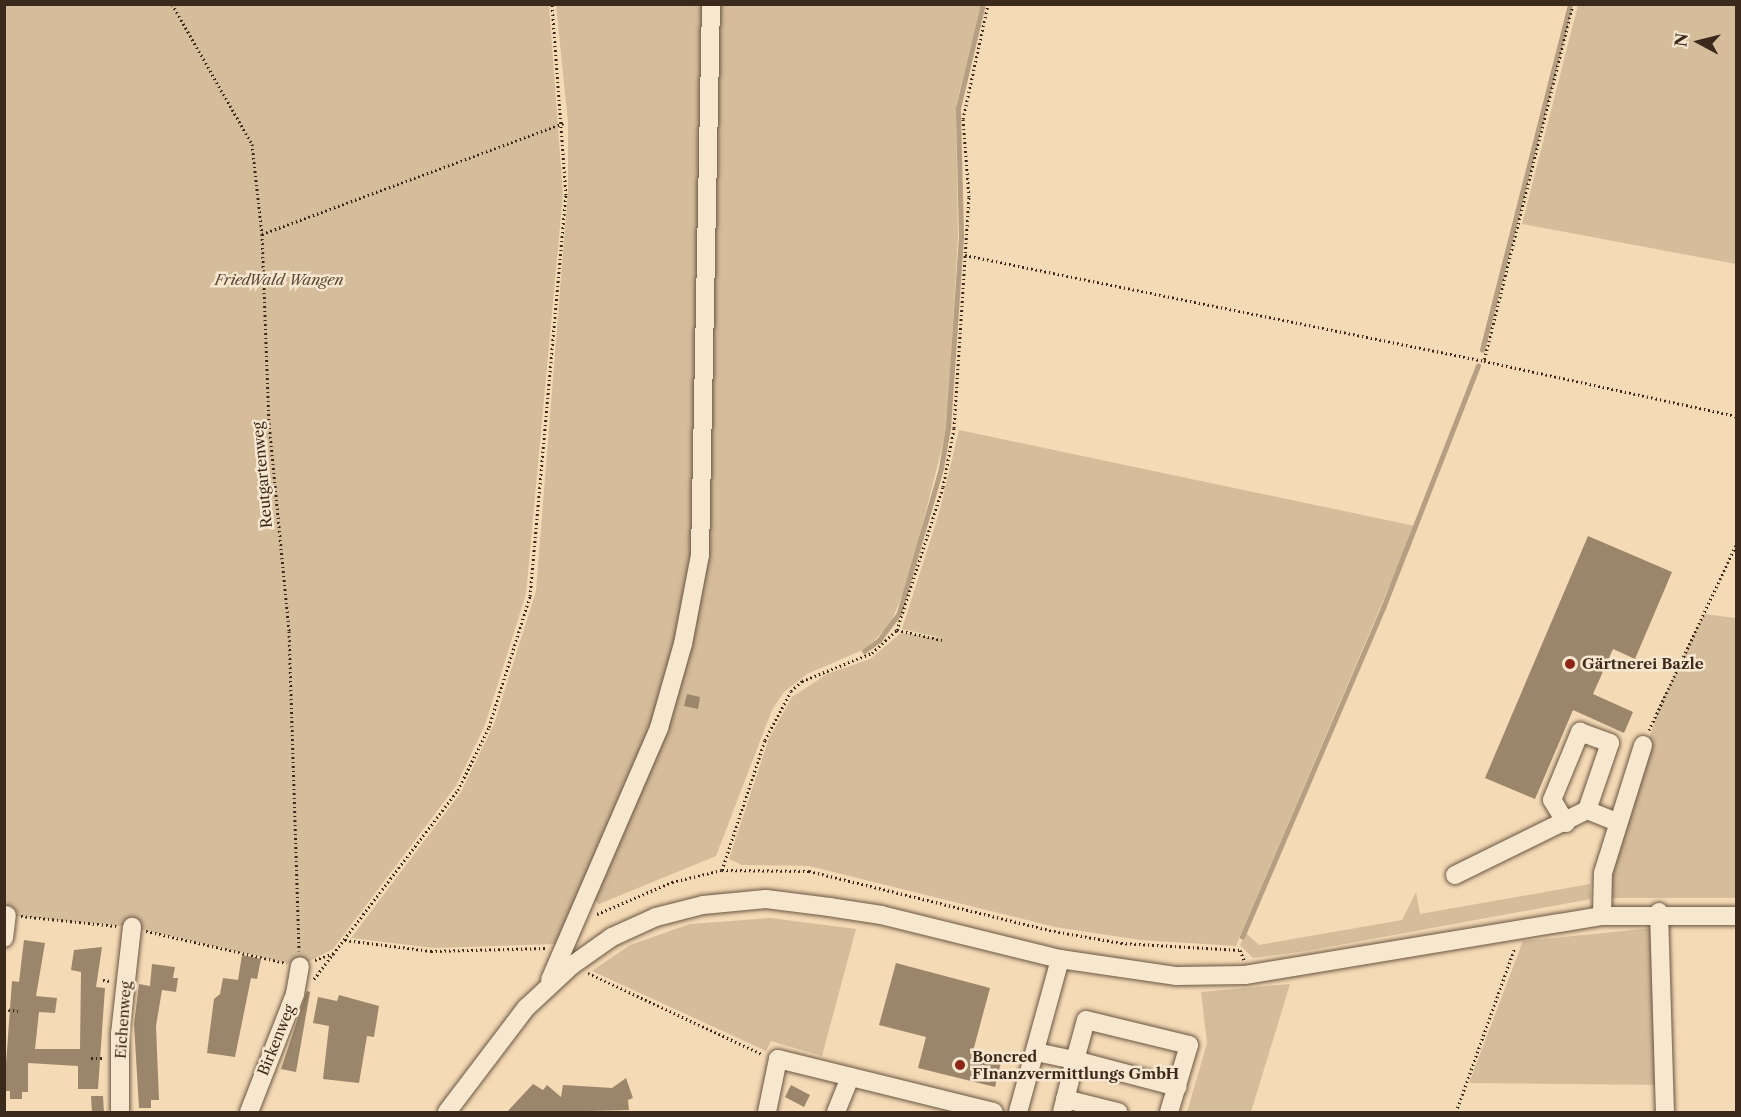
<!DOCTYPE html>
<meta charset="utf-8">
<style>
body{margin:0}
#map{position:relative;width:1741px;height:1117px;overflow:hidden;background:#f4dab5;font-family:"Libre Caslon Text",serif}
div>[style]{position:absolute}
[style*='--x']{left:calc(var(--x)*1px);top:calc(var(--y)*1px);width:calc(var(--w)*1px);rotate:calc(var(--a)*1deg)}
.green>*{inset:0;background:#d5bc9b}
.stream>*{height:4.5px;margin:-2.25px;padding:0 2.25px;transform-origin:2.25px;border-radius:2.25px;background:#b59e81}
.building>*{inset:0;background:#9b866b}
.path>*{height:3px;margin-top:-1.5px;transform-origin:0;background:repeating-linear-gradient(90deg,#3b2a1b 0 1.5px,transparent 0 4.5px)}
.roads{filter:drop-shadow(0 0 2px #695642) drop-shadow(0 0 2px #695642)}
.minor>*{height:18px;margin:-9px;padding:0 9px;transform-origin:9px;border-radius:9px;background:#f8e7cf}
.dots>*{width:16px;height:16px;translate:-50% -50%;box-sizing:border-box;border:3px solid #f8e7cf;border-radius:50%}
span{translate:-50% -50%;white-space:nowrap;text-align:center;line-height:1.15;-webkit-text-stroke:5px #f8e7cf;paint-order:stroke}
.park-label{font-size:15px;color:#5a4735;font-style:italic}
.street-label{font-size:15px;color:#3b2a1b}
.poi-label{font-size:15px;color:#3b2a1b;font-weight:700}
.left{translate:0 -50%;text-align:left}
.frame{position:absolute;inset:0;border:6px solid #3b2a1b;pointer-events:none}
.north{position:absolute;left:1669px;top:12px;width:60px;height:60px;-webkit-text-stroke:4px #f8e7cf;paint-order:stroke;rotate:277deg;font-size:16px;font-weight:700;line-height:24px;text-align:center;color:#3b2a1b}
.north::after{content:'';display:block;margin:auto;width:21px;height:27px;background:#3b2a1b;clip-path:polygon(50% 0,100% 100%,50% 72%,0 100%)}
</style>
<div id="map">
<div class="green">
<div style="clip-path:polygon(5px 5px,549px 5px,563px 194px,526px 594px,485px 725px,456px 786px,333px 949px,300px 966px,132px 927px,5px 915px)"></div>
<div style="clip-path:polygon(556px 5px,704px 5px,694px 556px,683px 611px,653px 723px,557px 944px,434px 948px,351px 938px,461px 792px,494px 724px,536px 591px,568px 190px,568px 122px)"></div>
<div style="clip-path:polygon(716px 5px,981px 5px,956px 106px,958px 236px,947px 428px,909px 578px,890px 625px,865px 649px,807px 674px,784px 692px,772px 710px,716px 856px,599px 904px,591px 897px,689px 640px)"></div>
<div style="clip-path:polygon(1578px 5px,1736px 5px,1736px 264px,1522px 224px)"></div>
<div style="clip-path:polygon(959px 430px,1415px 526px,1236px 946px,1140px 940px,1055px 927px,809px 866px,742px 865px,729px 859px,769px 738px,792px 697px,827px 674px,870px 659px,901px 633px,946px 639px,902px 629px,939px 513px)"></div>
<div style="clip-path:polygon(1704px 614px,1736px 618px,1736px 898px,1609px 898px,1609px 870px,1628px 801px,1662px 700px)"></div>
<div style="clip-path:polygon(1590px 884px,1591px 899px,1306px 951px,1253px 958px,1240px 945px,1246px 933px,1259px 945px,1402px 920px,1416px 892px,1420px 914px)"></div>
<div style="clip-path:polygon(770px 918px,856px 929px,822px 1056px,771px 1041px,766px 1051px,592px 971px,630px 945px,690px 924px)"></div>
<div style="clip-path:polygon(1653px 928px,1661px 1085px,1469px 1083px,1523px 941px)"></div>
<div style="clip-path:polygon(1290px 984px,1251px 1112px,1187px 1112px,1207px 1043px,1201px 992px)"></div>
</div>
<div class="stream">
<div style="--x:1482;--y:350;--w:357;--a:-75.7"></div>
<div style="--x:864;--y:651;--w:19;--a:-36"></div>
<div style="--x:879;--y:640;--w:34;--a:-53"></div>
<div style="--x:899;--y:613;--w:151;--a:-73.8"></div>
<div style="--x:941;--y:468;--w:41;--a:-80.1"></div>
<div style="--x:948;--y:428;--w:193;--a:-86.1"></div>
<div style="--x:961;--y:235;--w:127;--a:-91.4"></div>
<div style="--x:958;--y:108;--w:107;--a:-76.5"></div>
<div style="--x:1242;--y:937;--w:358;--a:-66.8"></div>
<div style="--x:1383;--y:608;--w:260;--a:-68.6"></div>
</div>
<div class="building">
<div style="clip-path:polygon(1588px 536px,1672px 572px,1635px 659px,1613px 649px,1593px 694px,1633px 712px,1624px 733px,1573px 710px,1535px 799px,1485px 778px)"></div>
<div style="clip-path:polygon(687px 694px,700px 697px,698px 709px,684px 706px)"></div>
<div style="clip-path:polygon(24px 940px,45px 943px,36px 996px,57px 998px,55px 1013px,39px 1012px,35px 1049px,80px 1049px,81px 972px,71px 970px,74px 950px,102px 947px,96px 987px,105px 988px,98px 1089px,78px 1089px,78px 1066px,28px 1063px,28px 1092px,22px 1092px,22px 1099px,10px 1099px,10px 1091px,4px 1091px,12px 981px,19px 982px)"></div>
<div style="clip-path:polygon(242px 955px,261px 959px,257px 979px,251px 978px,235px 1057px,207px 1053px,214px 999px,220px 994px,223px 978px,238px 980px)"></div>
<div style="clip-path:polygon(896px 963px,990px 988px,972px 1055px,1001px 1062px,995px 1087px,918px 1068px,926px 1037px,879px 1025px)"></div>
<div style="clip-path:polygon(152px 964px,175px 967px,173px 978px,178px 978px,176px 992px,162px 990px,156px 1026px,159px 1100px,151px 1100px,151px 1108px,139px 1108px,134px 1024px,139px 984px,150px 986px)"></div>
<div style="clip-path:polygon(307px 991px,310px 992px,296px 1072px,281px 1069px)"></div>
<div style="clip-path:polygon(339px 995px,379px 1006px,374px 1037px,367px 1036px,359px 1083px,323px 1079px,329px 1026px,313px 1023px,318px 997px,337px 1001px)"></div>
<div style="clip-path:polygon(626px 1078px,633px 1098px,628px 1100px,629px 1110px,506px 1113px,533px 1084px,543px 1090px,547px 1085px,561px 1097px,563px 1085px,612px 1088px)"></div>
<div style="clip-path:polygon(791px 1085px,810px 1095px,804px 1107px,785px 1097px)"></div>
<div style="clip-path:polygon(91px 1096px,103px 1096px,104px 1113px,92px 1113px)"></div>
</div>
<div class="path">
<div style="--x:172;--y:4;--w:161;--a:60.3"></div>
<div style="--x:252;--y:144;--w:91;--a:83.7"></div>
<div style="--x:262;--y:234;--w:189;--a:87.9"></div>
<div style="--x:269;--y:423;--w:209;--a:84.5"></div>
<div style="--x:289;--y:631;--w:320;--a:88.2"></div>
<div style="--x:1573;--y:4;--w:368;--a:104"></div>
<div style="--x:1484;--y:361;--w:258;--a:12.3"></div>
<div style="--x:262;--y:234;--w:322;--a:-20.2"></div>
<div style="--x:965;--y:255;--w:530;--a:11.54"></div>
<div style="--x:897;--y:630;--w:46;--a:12.5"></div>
<div style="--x:1649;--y:730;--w:204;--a:-64.8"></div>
<div style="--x:722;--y:870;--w:87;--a:0.7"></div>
<div style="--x:809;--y:871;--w:252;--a:13.8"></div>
<div style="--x:1054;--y:931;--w:68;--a:10.2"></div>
<div style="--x:1121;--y:943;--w:119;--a:3.4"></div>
<div style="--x:1240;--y:950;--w:11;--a:68"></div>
<div style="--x:597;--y:914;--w:82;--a:-23.1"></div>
<div style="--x:672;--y:882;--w:51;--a:-13.5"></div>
<div style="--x:722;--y:870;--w:137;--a:-71.7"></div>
<div style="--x:765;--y:740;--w:55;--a:-62"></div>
<div style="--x:791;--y:691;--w:15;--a:-42"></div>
<div style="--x:802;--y:681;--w:75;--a:-21.8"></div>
<div style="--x:872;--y:653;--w:34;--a:-43"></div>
<div style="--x:897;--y:630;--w:150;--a:-72.2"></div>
<div style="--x:943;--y:487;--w:60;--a:-79.4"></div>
<div style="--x:954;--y:428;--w:231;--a:-86.3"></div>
<div style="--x:969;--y:197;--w:78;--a:-94.4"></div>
<div style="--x:963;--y:119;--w:118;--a:-77.7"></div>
<div style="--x:21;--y:916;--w:96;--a:6"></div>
<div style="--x:146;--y:931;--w:144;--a:12.9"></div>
<div style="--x:345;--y:940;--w:87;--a:7.3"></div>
<div style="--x:431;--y:951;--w:117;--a:-1.5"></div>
<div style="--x:315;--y:960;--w:20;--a:-20"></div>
<div style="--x:588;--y:973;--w:192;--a:25"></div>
<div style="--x:314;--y:979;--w:238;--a:-52.7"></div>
<div style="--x:458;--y:790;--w:70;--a:-63.8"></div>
<div style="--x:489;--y:727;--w:137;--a:-72.6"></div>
<div style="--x:530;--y:596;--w:403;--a:-84.9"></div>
<div style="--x:566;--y:195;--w:192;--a:-94.2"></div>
<div style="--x:103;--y:980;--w:8;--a:7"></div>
<div style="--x:4;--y:1009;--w:14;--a:8"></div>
<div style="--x:91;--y:1058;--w:12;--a:0"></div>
<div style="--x:1456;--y:1112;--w:175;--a:-70.3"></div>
</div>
<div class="roads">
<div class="minor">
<div style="--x:1566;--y:823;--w:27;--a:-121"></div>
<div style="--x:1552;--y:800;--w:74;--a:-67.6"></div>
<div style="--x:1580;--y:732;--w:32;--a:20"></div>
<div style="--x:1610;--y:743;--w:71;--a:108.9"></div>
<div style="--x:1455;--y:875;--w:147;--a:-26.2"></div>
<div style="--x:1587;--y:810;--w:32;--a:22"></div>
<div style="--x:1659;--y:912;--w:200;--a:88.3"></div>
<div style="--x:1602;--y:916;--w:43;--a:-88.7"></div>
<div style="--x:1603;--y:873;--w:134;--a:-72.6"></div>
<div style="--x:4;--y:938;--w:23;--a:-83"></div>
<div style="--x:550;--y:980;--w:275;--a:-66.6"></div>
<div style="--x:659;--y:728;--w:87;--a:-74.1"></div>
<div style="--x:683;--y:644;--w:91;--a:-79.2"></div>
<div style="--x:700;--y:555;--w:551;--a:-88.86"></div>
<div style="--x:1036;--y:1052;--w:40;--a:12"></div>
<div style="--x:1075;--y:1060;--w:41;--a:-74.6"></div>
<div style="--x:1086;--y:1020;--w:106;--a:13.6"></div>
<div style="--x:1189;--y:1045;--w:70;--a:106.6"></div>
<div style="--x:1065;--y:1099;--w:55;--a:13.8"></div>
<div style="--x:120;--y:1112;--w:78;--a:-90"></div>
<div style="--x:120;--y:1034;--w:108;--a:-83.6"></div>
<div style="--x:249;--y:1112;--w:127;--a:-68.7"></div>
<div style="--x:295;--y:994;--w:28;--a:-80"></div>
<div style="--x:447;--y:1112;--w:131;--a:-52.8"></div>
<div style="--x:526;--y:1008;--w:62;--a:-43"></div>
<div style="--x:571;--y:966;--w:50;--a:-35.3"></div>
<div style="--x:612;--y:937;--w:48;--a:-24.4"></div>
<div style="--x:656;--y:917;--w:49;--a:-14.3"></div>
<div style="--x:703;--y:905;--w:63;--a:-5.4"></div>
<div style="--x:766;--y:899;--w:64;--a:7.2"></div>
<div style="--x:829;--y:907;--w:53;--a:8.7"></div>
<div style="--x:881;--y:915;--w:184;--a:13.8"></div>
<div style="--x:1060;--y:959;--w:118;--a:8.3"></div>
<div style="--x:1177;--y:976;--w:68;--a:-0.8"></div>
<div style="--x:1245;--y:975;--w:362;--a:-9.4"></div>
<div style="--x:1602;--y:916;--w:134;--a:0"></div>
<div style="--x:767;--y:1112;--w:54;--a:-78.3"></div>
<div style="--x:778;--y:1059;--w:222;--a:13.8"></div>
<div style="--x:836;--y:1112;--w:38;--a:-68"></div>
<div style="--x:1018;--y:1112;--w:159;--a:-74.6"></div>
<div style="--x:1062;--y:1112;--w:54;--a:-76"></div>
<div style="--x:1075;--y:1060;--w:106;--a:14.8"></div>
</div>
</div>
<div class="dots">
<div style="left:1570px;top:664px;background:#8f2418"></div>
<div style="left:960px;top:1065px;background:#8f2418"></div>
</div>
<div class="park-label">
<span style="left:279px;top:280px">FriedWald Wangen</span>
</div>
<div class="street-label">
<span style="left:262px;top:475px;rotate:-95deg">Reutgartenweg</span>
<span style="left:123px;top:1020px;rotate:-86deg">Eichenweg</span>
<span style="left:276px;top:1040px;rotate:-68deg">Birkenweg</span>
</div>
<div class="poi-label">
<span class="left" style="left:1582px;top:664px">Gärtnerei Bazle</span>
<span class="left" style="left:972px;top:1065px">Boncred<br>FInanzvermittlungs GmbH</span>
</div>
<div class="frame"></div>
<div class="north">N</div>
</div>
